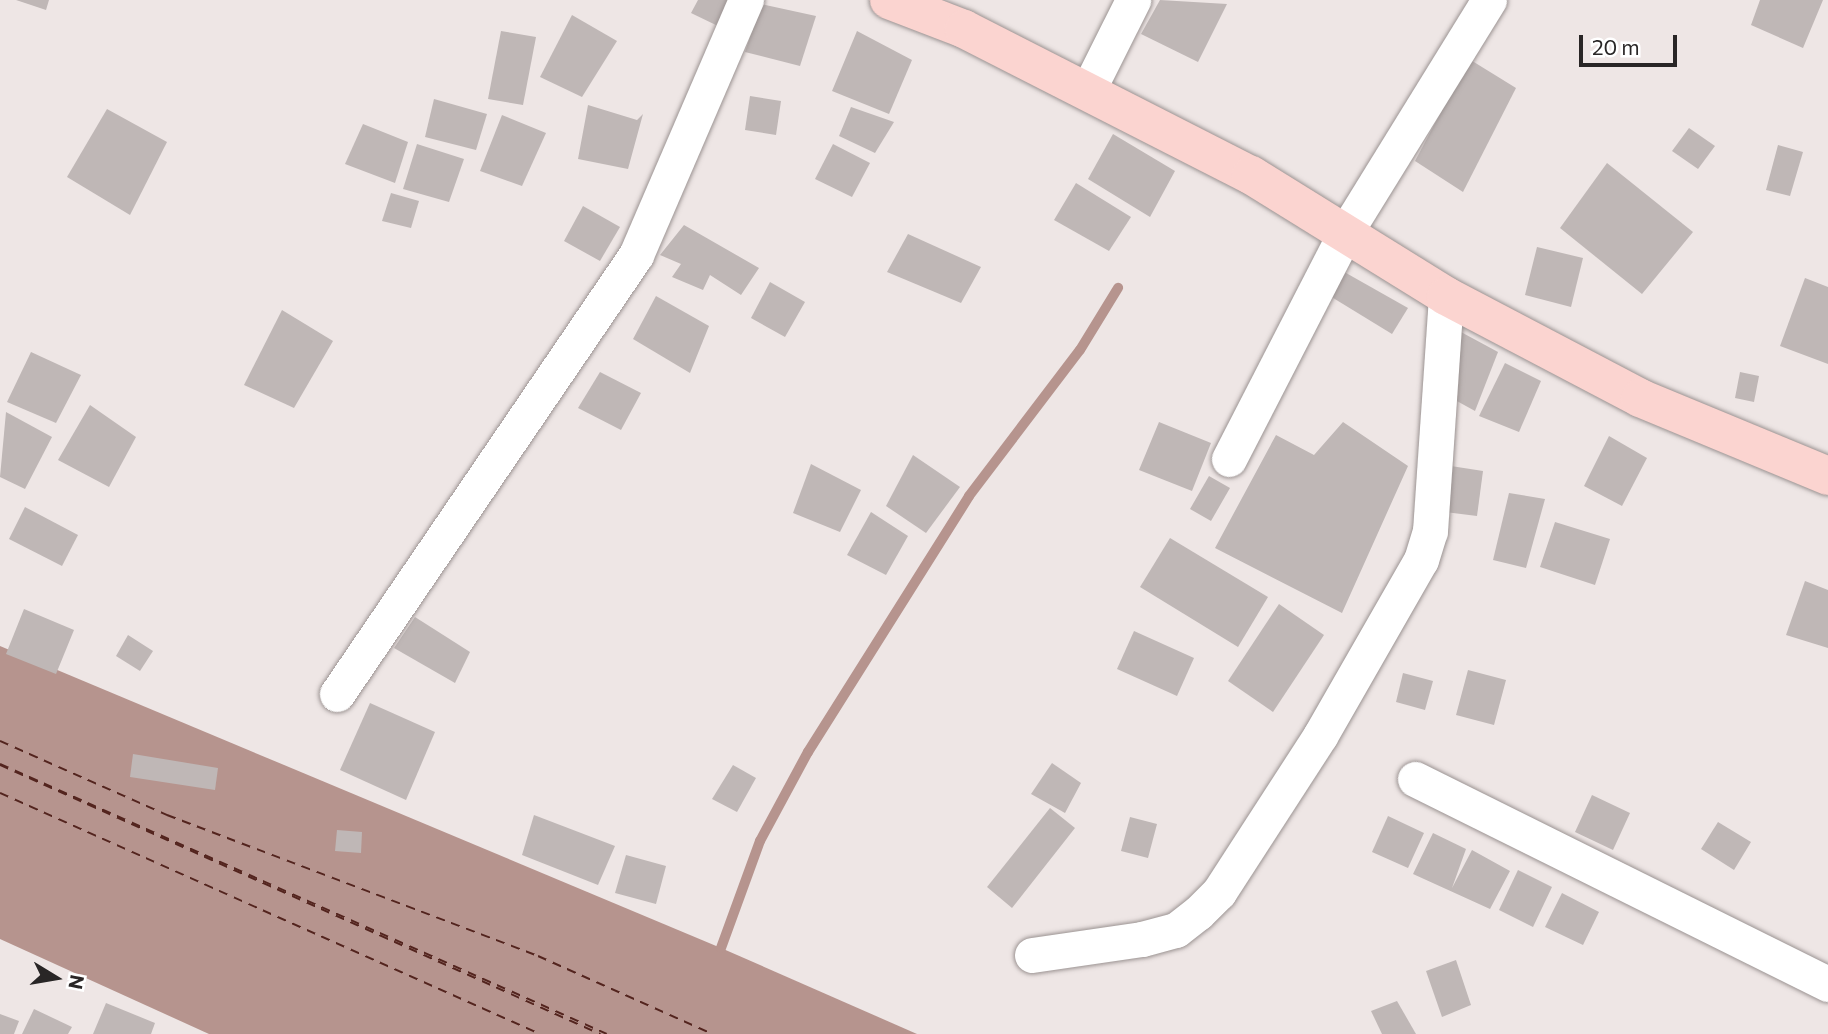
<!DOCTYPE html>
<style>
body{margin:0}
#map{position:relative;width:1828px;height:1034px;overflow:hidden;background:#eee6e5;font-family:Commissioner,sans-serif}
div>[style]{position:absolute}
[style*='--x']{left:calc(var(--x)*1px);top:calc(var(--y)*1px);width:calc(var(--w)*1px);rotate:calc(var(--a)*1deg)}
.water>*{inset:0;background:#b6948e}
.stream>*{height:10px;margin:-5px;padding:0 5px;transform-origin:5px;border-radius:5px;background:#b6948e}
.ferry>*{height:2px;margin-top:-1px;transform-origin:0;background:repeating-linear-gradient(90deg,#53241e 0 9px,transparent 0 16px)}
.building>*{inset:0;background:#bfb7b6}
.roads{filter:drop-shadow(0 0 2px #9b9392) drop-shadow(0 0 2px #9b9392)}
.minor>*{height:35px;margin:-17.5px;padding:0 17.5px;transform-origin:17.5px;border-radius:17.5px;background:#fff}
.secondary>*{height:38px;margin:-19px;padding:0 19px;transform-origin:19px;border-radius:19px;background:#fbd4d0}
span{translate:-50% -50%;white-space:nowrap;text-align:center;line-height:1.15;-webkit-text-stroke:6px #fff;paint-order:stroke}
.north{position:absolute;left:21px;top:943px;width:70px;height:70px;-webkit-text-stroke:5px #fff;paint-order:stroke;rotate:101deg;font-size:19px;font-weight:700;line-height:28px;text-align:center;color:#292626}
.north::after{content:'';display:block;margin:auto;width:24px;height:32px;background:#292626;clip-path:polygon(50% 0,100% 100%,50% 72%,0 100%)}
.scale{position:absolute;left:1579px;top:35px;width:98px;height:32px;box-sizing:border-box;border:4px solid #292626;border-top:0;padding-left:9px;font-size:21px;line-height:24px;white-space:nowrap;color:#292626;-webkit-text-stroke:5px #fff;paint-order:stroke}
</style>
<div id="map">
<div class="water">
<div style="clip-path:polygon(0 646px,721px 948px,917px 1034px,209px 1034px,0 939px)"></div>
</div>
<div class="stream">
<div style="--x:721;--y:948;--w:114;--a:-70"></div>
<div style="--x:760;--y:841;--w:101;--a:-61.7"></div>
<div style="--x:808;--y:752;--w:302;--a:-57.8"></div>
<div style="--x:969;--y:496;--w:183;--a:-52.8"></div>
<div style="--x:1080;--y:350;--w:73;--a:-58.5"></div>
</div>
<div class="ferry">
<div style="--x:0;--y:741;--w:183;--a:23.9"></div>
<div style="--x:167;--y:815;--w:397;--a:20.8"></div>
<div style="--x:538;--y:956;--w:191;--a:24.1"></div>
<div style="--x:0;--y:764;--w:664;--a:23.98"></div>
<div style="--x:0;--y:765;--w:658;--a:24.15"></div>
<div style="--x:0;--y:793;--w:591;--a:24.05"></div>
</div>
<div class="building">
<div style="clip-path:polygon(16px 0,49px 0,46px 10px)"></div>
<div style="clip-path:polygon(698px 0,733px 0,720px 27px,691px 13px)"></div>
<div style="clip-path:polygon(1160px 0,1227px 4px,1198px 62px,1141px 34px)"></div>
<div style="clip-path:polygon(1760px 0,1823px 0,1803px 48px,1751px 25px)"></div>
<div style="clip-path:polygon(761px 4px,816px 16px,800px 66px,745px 52px)"></div>
<div style="clip-path:polygon(572px 15px,617px 41px,582px 97px,540px 77px)"></div>
<div style="clip-path:polygon(501px 31px,536px 37px,523px 105px,488px 99px)"></div>
<div style="clip-path:polygon(857px 31px,912px 60px,889px 114px,832px 91px)"></div>
<div style="clip-path:polygon(1469px 59px,1516px 88px,1463px 192px,1415px 161px)"></div>
<div style="clip-path:polygon(750px 96px,781px 101px,776px 135px,745px 130px)"></div>
<div style="clip-path:polygon(434px 99px,487px 114px,476px 150px,425px 137px)"></div>
<div style="clip-path:polygon(588px 105px,637px 120px,643px 114px,628px 169px,578px 159px)"></div>
<div style="clip-path:polygon(851px 107px,894px 122px,875px 153px,839px 136px)"></div>
<div style="clip-path:polygon(107px 109px,167px 142px,130px 215px,67px 177px)"></div>
<div style="clip-path:polygon(502px 115px,546px 133px,522px 186px,480px 171px)"></div>
<div style="clip-path:polygon(363px 124px,408px 142px,395px 183px,345px 164px)"></div>
<div style="clip-path:polygon(1689px 128px,1715px 146px,1698px 169px,1672px 151px)"></div>
<div style="clip-path:polygon(1113px 134px,1175px 171px,1150px 217px,1088px 179px)"></div>
<div style="clip-path:polygon(417px 144px,464px 159px,449px 202px,403px 189px)"></div>
<div style="clip-path:polygon(833px 144px,870px 163px,852px 197px,815px 179px)"></div>
<div style="clip-path:polygon(1778px 145px,1803px 152px,1790px 196px,1766px 190px)"></div>
<div style="clip-path:polygon(1607px 163px,1693px 232px,1642px 294px,1560px 228px)"></div>
<div style="clip-path:polygon(1076px 183px,1131px 217px,1109px 251px,1054px 220px)"></div>
<div style="clip-path:polygon(391px 193px,419px 201px,411px 228px,382px 221px)"></div>
<div style="clip-path:polygon(583px 206px,620px 227px,600px 261px,564px 241px)"></div>
<div style="clip-path:polygon(684px 225px,759px 268px,741px 295px,710px 275px,703px 290px,672px 277px,681px 264px,660px 255px)"></div>
<div style="clip-path:polygon(908px 234px,981px 267px,961px 303px,887px 272px)"></div>
<div style="clip-path:polygon(1537px 247px,1583px 258px,1571px 307px,1525px 295px)"></div>
<div style="clip-path:polygon(1339px 269px,1408px 308px,1392px 334px,1325px 293px)"></div>
<div style="clip-path:polygon(1805px 278px,1828px 287px,1828px 364px,1780px 346px)"></div>
<div style="clip-path:polygon(770px 282px,805px 302px,785px 337px,751px 318px)"></div>
<div style="clip-path:polygon(656px 296px,709px 326px,690px 373px,633px 339px)"></div>
<div style="clip-path:polygon(282px 310px,333px 341px,294px 408px,244px 385px)"></div>
<div style="clip-path:polygon(1461px 332px,1498px 352px,1475px 411px,1446px 395px)"></div>
<div style="clip-path:polygon(31px 352px,81px 375px,56px 423px,7px 402px)"></div>
<div style="clip-path:polygon(1505px 363px,1541px 381px,1519px 432px,1479px 416px)"></div>
<div style="clip-path:polygon(600px 372px,641px 393px,621px 430px,578px 408px)"></div>
<div style="clip-path:polygon(1740px 372px,1759px 376px,1754px 402px,1735px 398px)"></div>
<div style="clip-path:polygon(90px 405px,136px 437px,109px 487px,58px 460px)"></div>
<div style="clip-path:polygon(6px 412px,52px 437px,25px 489px,0 477px)"></div>
<div style="clip-path:polygon(1159px 422px,1211px 443px,1192px 491px,1139px 470px)"></div>
<div style="clip-path:polygon(1343px 422px,1408px 466px,1342px 613px,1215px 548px,1276px 435px,1314px 455px)"></div>
<div style="clip-path:polygon(1609px 436px,1647px 458px,1622px 506px,1584px 486px)"></div>
<div style="clip-path:polygon(913px 455px,960px 487px,926px 533px,886px 506px)"></div>
<div style="clip-path:polygon(811px 464px,861px 490px,840px 532px,793px 513px)"></div>
<div style="clip-path:polygon(1451px 466px,1483px 471px,1477px 516px,1445px 512px)"></div>
<div style="clip-path:polygon(1209px 476px,1230px 488px,1211px 521px,1190px 509px)"></div>
<div style="clip-path:polygon(1509px 493px,1545px 499px,1526px 568px,1493px 560px)"></div>
<div style="clip-path:polygon(25px 507px,78px 535px,62px 566px,9px 539px)"></div>
<div style="clip-path:polygon(871px 512px,908px 536px,886px 575px,847px 555px)"></div>
<div style="clip-path:polygon(1555px 522px,1610px 539px,1595px 585px,1540px 567px)"></div>
<div style="clip-path:polygon(1170px 538px,1268px 597px,1238px 647px,1140px 587px)"></div>
<div style="clip-path:polygon(1805px 581px,1828px 590px,1828px 648px,1786px 635px)"></div>
<div style="clip-path:polygon(1279px 604px,1324px 635px,1273px 712px,1228px 681px)"></div>
<div style="clip-path:polygon(24px 609px,74px 630px,56px 674px,6px 654px)"></div>
<div style="clip-path:polygon(415px 617px,470px 652px,455px 683px,394px 648px)"></div>
<div style="clip-path:polygon(1134px 631px,1194px 658px,1177px 696px,1117px 669px)"></div>
<div style="clip-path:polygon(128px 635px,153px 651px,140px 671px,116px 656px)"></div>
<div style="clip-path:polygon(1468px 670px,1506px 680px,1494px 725px,1456px 715px)"></div>
<div style="clip-path:polygon(1403px 673px,1433px 681px,1425px 710px,1396px 702px)"></div>
<div style="clip-path:polygon(370px 703px,435px 732px,406px 800px,340px 770px)"></div>
<div style="clip-path:polygon(133px 754px,218px 768px,215px 790px,130px 777px)"></div>
<div style="clip-path:polygon(1052px 763px,1081px 783px,1065px 813px,1031px 794px)"></div>
<div style="clip-path:polygon(733px 765px,756px 778px,737px 812px,712px 799px)"></div>
<div style="clip-path:polygon(1592px 795px,1630px 813px,1613px 850px,1575px 832px)"></div>
<div style="clip-path:polygon(1050px 808px,1075px 828px,1012px 908px,987px 887px)"></div>
<div style="clip-path:polygon(534px 815px,615px 846px,598px 885px,522px 855px)"></div>
<div style="clip-path:polygon(1388px 816px,1424px 833px,1408px 868px,1372px 852px)"></div>
<div style="clip-path:polygon(1130px 817px,1157px 824px,1148px 858px,1121px 851px)"></div>
<div style="clip-path:polygon(1718px 822px,1751px 842px,1734px 870px,1701px 849px)"></div>
<div style="clip-path:polygon(337px 830px,362px 832px,361px 853px,335px 851px)"></div>
<div style="clip-path:polygon(1433px 833px,1466px 849px,1452px 888px,1472px 850px,1510px 871px,1490px 909px,1413px 874px)"></div>
<div style="clip-path:polygon(626px 855px,666px 866px,656px 904px,615px 893px)"></div>
<div style="clip-path:polygon(1518px 870px,1552px 887px,1533px 927px,1499px 910px)"></div>
<div style="clip-path:polygon(1562px 893px,1599px 912px,1583px 945px,1545px 927px)"></div>
<div style="clip-path:polygon(1456px 960px,1471px 1005px,1442px 1017px,1426px 971px)"></div>
<div style="clip-path:polygon(1397px 1001px,1416px 1034px,1382px 1034px,1371px 1011px)"></div>
<div style="clip-path:polygon(106px 1003px,155px 1023px,151px 1034px,93px 1034px)"></div>
<div style="clip-path:polygon(34px 1009px,72px 1027px,68px 1034px,22px 1034px)"></div>
<div style="clip-path:polygon(0 1014px,19px 1021px,14px 1034px,0 1034px)"></div>
</div>
<div class="roads">
<div class="minor">
<div style="--x:1088;--y:90;--w:101;--a:-63.4"></div>
<div style="--x:1229;--y:459;--w:254;--a:-62.8"></div>
<div style="--x:1345;--y:233;--w:274;--a:-58.3"></div>
<div style="--x:337;--y:694;--w:531;--a:-55.74"></div>
<div style="--x:636;--y:255;--w:278;--a:-66.7"></div>
<div style="--x:1415;--y:779;--w:461;--a:26.4"></div>
<div style="--x:1032;--y:955;--w:111;--a:-8.3"></div>
<div style="--x:1142;--y:939;--w:35;--a:-15"></div>
<div style="--x:1176;--y:930;--w:28;--a:-38"></div>
<div style="--x:1198;--y:913;--w:30;--a:-45"></div>
<div style="--x:1219;--y:892;--w:186;--a:-57.1"></div>
<div style="--x:1320;--y:736;--w:203;--a:-60.2"></div>
<div style="--x:1421;--y:560;--w:30;--a:-73"></div>
<div style="--x:1430;--y:531;--w:236;--a:-86.1"></div>
</div>
<div class="secondary">
<div style="--x:889;--y:0;--w:80;--a:21.1"></div>
<div style="--x:964;--y:29;--w:322;--a:27"></div>
<div style="--x:1251;--y:175;--w:229;--a:31.8"></div>
<div style="--x:1446;--y:296;--w:219;--a:27.7"></div>
<div style="--x:1640;--y:398;--w:204;--a:22.5"></div>
</div>
</div>
<div class="north">N</div>
<div class="scale">20 m</div>
</div>
